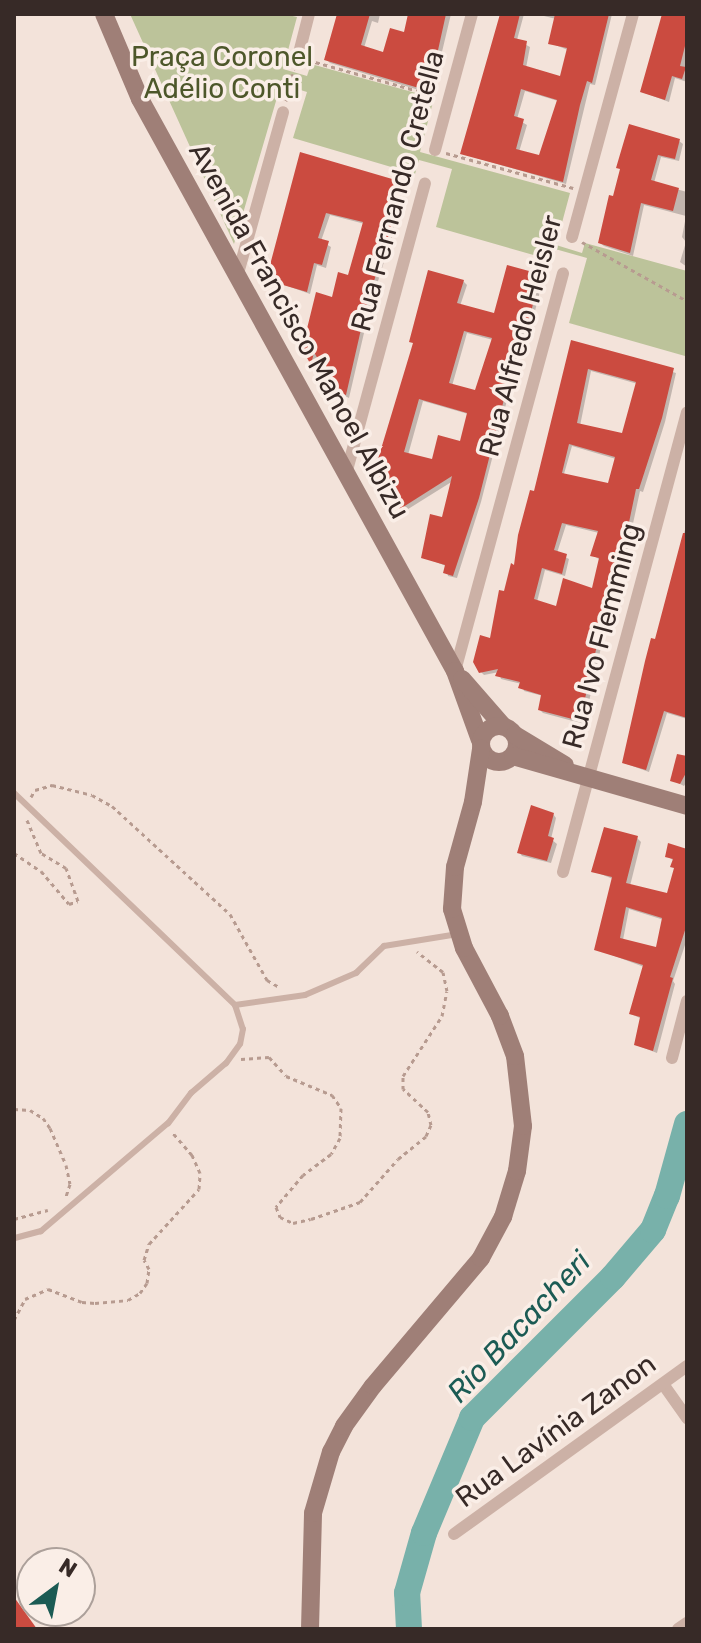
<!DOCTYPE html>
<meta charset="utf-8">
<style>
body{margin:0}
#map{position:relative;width:701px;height:1643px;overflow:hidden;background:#f3e3da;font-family:Rubik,sans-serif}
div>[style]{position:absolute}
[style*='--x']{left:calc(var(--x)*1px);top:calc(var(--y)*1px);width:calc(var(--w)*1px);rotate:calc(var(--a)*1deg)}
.green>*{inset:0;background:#bcc39a}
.shadow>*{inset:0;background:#0003}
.river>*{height:26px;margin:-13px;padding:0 13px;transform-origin:13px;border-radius:13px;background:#78b1aa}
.building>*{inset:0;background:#cb4b40}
.path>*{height:3px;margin-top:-1.5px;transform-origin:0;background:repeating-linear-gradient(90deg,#b79b90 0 4px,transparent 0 8px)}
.lane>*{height:6px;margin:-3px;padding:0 3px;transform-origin:3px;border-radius:3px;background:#ccb1a6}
.street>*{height:12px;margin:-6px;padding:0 6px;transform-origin:6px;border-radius:6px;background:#ccb1a6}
.secondary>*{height:18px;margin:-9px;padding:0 9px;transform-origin:9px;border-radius:9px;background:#9f7f77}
.secondary>.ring{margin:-9px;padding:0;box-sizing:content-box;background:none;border:18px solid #9f7f77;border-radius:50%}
span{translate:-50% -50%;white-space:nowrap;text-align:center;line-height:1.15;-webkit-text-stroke:7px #faeee7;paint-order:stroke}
.park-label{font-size:28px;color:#4d572a}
.street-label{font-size:28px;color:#372a27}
.water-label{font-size:30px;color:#1b5b54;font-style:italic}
.frame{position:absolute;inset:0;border:16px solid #372a27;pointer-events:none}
.north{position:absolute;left:16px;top:1547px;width:80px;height:80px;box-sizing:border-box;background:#faeee7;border:2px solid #aca09a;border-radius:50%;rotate:32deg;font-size:22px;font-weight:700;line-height:32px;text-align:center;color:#372a27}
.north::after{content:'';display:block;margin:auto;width:28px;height:36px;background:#1b5b54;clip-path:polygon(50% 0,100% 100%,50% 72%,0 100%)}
</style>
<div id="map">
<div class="green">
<div style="clip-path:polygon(130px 14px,284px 14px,297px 17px,283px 69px,307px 76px,311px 64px,434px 98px,420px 152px,570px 193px,556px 245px,582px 253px,585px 243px,687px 271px,685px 356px,569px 323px,587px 258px,548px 247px,544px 258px,436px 227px,452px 169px,419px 160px,415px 174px,293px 138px,307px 92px,281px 84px,234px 244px)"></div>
</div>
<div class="shadow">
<div style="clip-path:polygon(338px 14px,380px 14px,378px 23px,372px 21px,364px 48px,384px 54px,406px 35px,410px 14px,451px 14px,432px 94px,330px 63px,327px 60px)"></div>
<div style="clip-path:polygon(evenodd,502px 14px,524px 14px,517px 40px,530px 47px,526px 68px,562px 78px,568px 50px,550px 43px,556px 19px,536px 14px,612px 14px,595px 85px,590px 84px,566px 184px,463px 154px,502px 14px,525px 91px,558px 101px,540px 158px,519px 152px,527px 125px,517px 119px,525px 91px)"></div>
<div style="clip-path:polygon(663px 14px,687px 14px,687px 82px,675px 78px,669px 102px,642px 92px)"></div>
<div style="clip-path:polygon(679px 141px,683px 144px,679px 161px,661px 157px,654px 183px,687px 192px,687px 267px,680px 262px,686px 242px,682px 237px,686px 216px,644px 205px,633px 256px,604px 246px,600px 243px,622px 170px)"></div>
<div style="clip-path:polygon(301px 155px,386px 241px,390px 242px,402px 187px,392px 236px,370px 307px,349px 398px,337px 392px,318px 355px,315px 366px,304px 349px,349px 277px,365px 224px,330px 215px,321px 241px,331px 247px,326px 268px,317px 265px,310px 294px,268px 279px)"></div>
<div style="clip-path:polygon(evenodd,539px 276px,543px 279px,532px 323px,527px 322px,481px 502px,457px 578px,448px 576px,446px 566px,423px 557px,443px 520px,453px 481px,405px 511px,377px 468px,463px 281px,467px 285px,460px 306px,495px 316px,539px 276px,467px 333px,493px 340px,476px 392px,452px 386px,467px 333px,539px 276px,423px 401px,468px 414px,462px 443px,433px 462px,408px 455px,423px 401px)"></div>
<div style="clip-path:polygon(evenodd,573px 342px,676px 373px,665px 422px,643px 492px,640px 491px,617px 598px,612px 617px,608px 616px,584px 724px,543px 713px,540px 710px,543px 696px,524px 691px,522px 684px,501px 679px,499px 672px,484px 675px,480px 671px,516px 567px,573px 342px,591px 371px,638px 384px,624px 436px,580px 426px,591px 371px,573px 342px,572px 446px,616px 459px,609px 486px,564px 474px,572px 446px,573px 342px,566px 525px,599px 533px,593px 555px,600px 560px,594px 591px,557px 608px,537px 602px,545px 570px,565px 576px,569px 559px,557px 553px,566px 525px)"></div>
<div style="clip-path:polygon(687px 522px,687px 719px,667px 713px,649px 772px,624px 763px)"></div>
<div style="clip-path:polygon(687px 758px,687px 781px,684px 786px,672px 780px)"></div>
<div style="clip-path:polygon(553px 814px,556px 818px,551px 839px,557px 844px,551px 863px,522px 856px,519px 852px)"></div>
<div style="clip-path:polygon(evenodd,637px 838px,641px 842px,630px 886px,668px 895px,676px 869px,674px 861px,667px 856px,687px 851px,687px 939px,673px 981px,675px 984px,657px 1053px,636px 1045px,642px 1019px,631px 1014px,644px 967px,596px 949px,613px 879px,593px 871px,637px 838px,629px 909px,664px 920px,657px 949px,623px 940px,629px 909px)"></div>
</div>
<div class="river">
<div style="--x:409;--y:1629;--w:36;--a:-93"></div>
<div style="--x:407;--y:1593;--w:62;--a:-74.2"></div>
<div style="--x:424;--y:1533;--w:125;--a:-67.3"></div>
<div style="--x:472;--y:1418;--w:199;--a:-45"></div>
<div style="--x:613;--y:1277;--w:62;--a:-49.6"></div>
<div style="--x:653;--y:1230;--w:37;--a:-68"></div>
<div style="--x:667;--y:1196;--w:75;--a:-74.5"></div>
</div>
<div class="building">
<div style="clip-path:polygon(337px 14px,370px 14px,361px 45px,383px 52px,390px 28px,404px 32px,408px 14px,446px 14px,429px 91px,324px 60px)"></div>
<div style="clip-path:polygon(evenodd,500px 14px,520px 14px,514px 38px,527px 41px,523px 65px,560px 76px,567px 48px,548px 44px,555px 14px,609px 14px,592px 83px,587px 81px,580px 105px,563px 182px,460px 154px,500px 14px,521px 89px,557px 100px,539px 155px,516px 149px,524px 119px,514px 116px,521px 89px)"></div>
<div style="clip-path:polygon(662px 14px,687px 14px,687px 38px,680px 66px,686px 67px,682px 79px,672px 76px,665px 100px,640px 92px)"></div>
<div style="clip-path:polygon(629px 124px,680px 139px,675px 159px,658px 155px,651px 180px,679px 188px,673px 211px,641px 203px,630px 253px,598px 243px,609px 195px,613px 196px,620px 169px,616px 168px)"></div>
<div style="clip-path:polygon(300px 152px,399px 181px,390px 231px,367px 303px,346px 395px,336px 393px,314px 352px,311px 365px,302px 349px,316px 292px,332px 297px,338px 272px,348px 275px,363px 222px,326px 213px,318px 238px,329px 241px,322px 265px,314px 263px,307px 292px,266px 280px)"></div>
<div style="clip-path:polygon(evenodd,507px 265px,540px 274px,529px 321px,524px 320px,479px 498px,453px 576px,443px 573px,445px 565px,421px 558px,430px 514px,442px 517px,452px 476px,400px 509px,375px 469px,413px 343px,409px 342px,428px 270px,464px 280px,457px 303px,494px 313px,507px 265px,464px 331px,492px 338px,475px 390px,449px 383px,464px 331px,507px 265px,419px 399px,467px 413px,460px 441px,438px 435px,432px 459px,404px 452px,419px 399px)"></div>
<div style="clip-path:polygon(evenodd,571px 340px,674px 368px,662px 418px,639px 489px,636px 489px,614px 594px,609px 615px,604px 614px,580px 721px,538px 710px,541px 695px,518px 688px,520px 682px,495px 676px,498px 669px,479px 673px,473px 662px,480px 635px,490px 638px,499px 590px,504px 591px,511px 563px,514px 565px,518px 535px,530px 490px,534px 491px,571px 340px,588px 369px,636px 382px,622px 433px,577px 423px,588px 369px,571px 340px,569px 444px,615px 457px,608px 483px,562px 473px,569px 444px,571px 340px,562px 523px,598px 531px,590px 556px,599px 558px,592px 588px,563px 578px,556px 606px,534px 599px,542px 568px,562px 574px,567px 554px,554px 550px,562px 523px)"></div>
<div style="clip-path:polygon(683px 533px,687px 533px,687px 718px,664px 711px,646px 770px,622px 763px,645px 661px,651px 638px,655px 639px)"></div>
<div style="clip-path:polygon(677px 754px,687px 756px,687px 771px,680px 784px,670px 781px)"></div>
<div style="clip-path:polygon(531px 805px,554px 813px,548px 836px,554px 838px,547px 861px,517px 853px)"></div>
<div style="clip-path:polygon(evenodd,604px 827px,638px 836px,626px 883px,667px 893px,674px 868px,670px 867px,673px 859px,665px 857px,668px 843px,687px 849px,687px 924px,670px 977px,673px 978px,653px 1051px,634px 1045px,640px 1017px,629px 1014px,643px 965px,594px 950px,612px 877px,591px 872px,604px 827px,626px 907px,662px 918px,656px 947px,620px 938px,626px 907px)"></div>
<div style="clip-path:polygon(14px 1597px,37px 1629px,14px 1629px)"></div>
</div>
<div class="path">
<div style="--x:308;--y:60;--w:133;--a:15.7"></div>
<div style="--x:286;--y:101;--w:32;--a:-76"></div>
<div style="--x:446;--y:153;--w:132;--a:15.4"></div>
<div style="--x:582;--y:242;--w:120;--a:29.3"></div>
<div style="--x:31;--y:797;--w:8;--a:-60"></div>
<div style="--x:35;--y:790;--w:18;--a:-16"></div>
<div style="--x:52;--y:785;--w:41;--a:14"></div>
<div style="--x:92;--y:795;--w:23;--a:29"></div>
<div style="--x:112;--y:806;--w:160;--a:42.5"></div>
<div style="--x:230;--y:914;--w:76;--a:60.7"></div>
<div style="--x:267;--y:980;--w:14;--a:30"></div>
<div style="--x:14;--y:853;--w:32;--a:34"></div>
<div style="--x:41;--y:871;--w:43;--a:49.7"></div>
<div style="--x:69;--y:904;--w:9;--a:-18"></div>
<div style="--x:78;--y:901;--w:35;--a:-110"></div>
<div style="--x:66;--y:868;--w:29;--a:-149"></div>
<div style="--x:41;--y:853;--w:36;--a:-113"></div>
<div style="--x:241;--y:1059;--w:28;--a:-4"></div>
<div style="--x:269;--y:1057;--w:25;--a:48"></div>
<div style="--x:286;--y:1076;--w:50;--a:22.4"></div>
<div style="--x:332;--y:1095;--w:16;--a:55"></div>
<div style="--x:341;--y:1108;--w:30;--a:92"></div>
<div style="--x:340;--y:1138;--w:18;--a:119"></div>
<div style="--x:331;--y:1154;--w:35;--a:143"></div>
<div style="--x:303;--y:1175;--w:42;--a:130.2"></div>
<div style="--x:276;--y:1207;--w:11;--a:68"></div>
<div style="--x:280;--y:1217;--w:14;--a:25"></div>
<div style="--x:293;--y:1223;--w:18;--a:-13"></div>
<div style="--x:311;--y:1219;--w:52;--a:-19.1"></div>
<div style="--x:360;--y:1202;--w:57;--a:-48.5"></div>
<div style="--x:398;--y:1159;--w:36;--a:-39"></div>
<div style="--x:426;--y:1136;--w:12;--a:-66"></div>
<div style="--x:431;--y:1125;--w:13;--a:-103"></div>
<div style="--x:428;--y:1112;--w:34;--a:-137"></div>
<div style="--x:403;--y:1089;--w:13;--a:-90"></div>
<div style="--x:403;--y:1076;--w:72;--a:-57"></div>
<div style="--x:442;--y:1016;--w:25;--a:-79"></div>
<div style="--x:447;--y:991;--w:19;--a:-102"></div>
<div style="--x:443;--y:972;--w:33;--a:-142"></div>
<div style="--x:14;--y:1109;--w:16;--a:4"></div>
<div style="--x:30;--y:1110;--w:15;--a:32"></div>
<div style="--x:43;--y:1118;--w:12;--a:55"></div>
<div style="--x:50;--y:1128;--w:40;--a:66.6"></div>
<div style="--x:66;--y:1165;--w:19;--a:78"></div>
<div style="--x:70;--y:1184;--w:13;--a:108"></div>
<div style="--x:14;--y:1219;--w:35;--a:-15"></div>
<div style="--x:14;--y:1320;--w:24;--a:-62"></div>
<div style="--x:25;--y:1299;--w:25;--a:-23"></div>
<div style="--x:48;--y:1289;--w:36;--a:21"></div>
<div style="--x:82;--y:1302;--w:13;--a:4"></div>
<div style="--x:95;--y:1303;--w:33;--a:-5"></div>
<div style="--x:128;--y:1300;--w:14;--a:-30"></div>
<div style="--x:140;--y:1293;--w:12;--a:-55"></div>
<div style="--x:147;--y:1283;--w:14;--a:-82"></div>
<div style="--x:149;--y:1269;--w:10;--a:-119"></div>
<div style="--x:144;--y:1260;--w:17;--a:-73"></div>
<div style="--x:149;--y:1244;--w:74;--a:-47.7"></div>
<div style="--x:199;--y:1189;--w:16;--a:-86"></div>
<div style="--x:200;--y:1173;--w:20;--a:-114"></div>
<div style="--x:192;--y:1155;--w:30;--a:-131"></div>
</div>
<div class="lane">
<div style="--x:14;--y:793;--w:306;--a:43.8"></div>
<div style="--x:235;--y:1005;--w:25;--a:72"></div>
<div style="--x:243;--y:1029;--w:15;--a:101"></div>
<div style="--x:240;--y:1044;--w:24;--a:126"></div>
<div style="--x:226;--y:1063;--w:46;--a:139.4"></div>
<div style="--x:191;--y:1093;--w:38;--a:127"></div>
<div style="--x:168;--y:1123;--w:167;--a:139.6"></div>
<div style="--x:41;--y:1231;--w:28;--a:165"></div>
<div style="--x:235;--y:1005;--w:71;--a:-8.1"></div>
<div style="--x:305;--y:995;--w:56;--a:-23.3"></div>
<div style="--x:356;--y:973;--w:39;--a:-44"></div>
<div style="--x:384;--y:946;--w:75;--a:-9.2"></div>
</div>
<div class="street">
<div style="--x:298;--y:57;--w:44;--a:-75.7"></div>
<div style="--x:435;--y:150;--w:141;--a:-74.8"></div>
<div style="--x:572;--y:237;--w:231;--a:-74.7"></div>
<div style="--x:237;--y:277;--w:171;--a:-74.4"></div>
<div style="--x:346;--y:474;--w:301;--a:-74.8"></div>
<div style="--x:455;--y:671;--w:412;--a:-74.8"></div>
<div style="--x:563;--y:872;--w:476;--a:-74.9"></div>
<div style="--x:672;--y:1058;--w:59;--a:-75.3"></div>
<div style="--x:663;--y:1384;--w:42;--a:54.8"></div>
<div style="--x:454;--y:1534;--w:287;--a:-35.8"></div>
<div style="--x:678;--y:1629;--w:11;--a:-34"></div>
</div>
<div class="secondary">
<div style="--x:104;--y:14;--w:92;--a:67"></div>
<div style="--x:140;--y:99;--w:653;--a:61.16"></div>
<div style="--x:455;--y:671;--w:73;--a:70.1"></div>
<div style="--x:462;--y:679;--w:62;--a:48.9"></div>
<div class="ring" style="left:481px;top:726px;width:18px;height:18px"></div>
<div style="--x:515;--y:735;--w:58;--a:31"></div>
<div style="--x:513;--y:756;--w:181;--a:16"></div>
<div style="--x:310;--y:1629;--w:116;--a:-88.5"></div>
<div style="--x:313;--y:1513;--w:64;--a:-73.6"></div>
<div style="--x:331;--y:1452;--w:29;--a:-63"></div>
<div style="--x:344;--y:1426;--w:49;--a:-54.1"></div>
<div style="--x:373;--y:1386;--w:167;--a:-49.8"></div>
<div style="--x:481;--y:1258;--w:47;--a:-61.8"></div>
<div style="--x:503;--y:1217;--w:48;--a:-73.1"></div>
<div style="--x:517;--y:1171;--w:45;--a:-82.4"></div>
<div style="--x:523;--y:1126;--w:70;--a:-96.5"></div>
<div style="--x:515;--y:1056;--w:43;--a:-110.6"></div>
<div style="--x:500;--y:1016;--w:77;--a:-117.9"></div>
<div style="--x:464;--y:948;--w:41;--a:-107.1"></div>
<div style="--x:452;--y:909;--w:42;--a:-85.9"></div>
<div style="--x:455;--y:867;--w:67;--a:-74.5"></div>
<div style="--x:473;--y:802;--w:54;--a:-81.4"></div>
</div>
<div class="park-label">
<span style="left:222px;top:73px">Praça Coronel<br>Adélio Conti</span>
</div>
<div class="street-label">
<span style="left:398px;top:191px;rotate:-75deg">Rua Fernando Cretella</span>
<span style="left:299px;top:331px;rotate:61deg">Avenida Francisco Manoel Albizu</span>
<span style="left:521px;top:336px;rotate:-75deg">Rua Alfredo Heisler</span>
<span style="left:602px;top:636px;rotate:-75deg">Rua Ivo Flemming</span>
<span style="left:556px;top:1431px;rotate:-36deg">Rua Lavínia Zanon</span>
</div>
<div class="water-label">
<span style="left:519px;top:1327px;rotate:-47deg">Rio Bacacheri</span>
</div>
<div class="frame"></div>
<div class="north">N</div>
</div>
